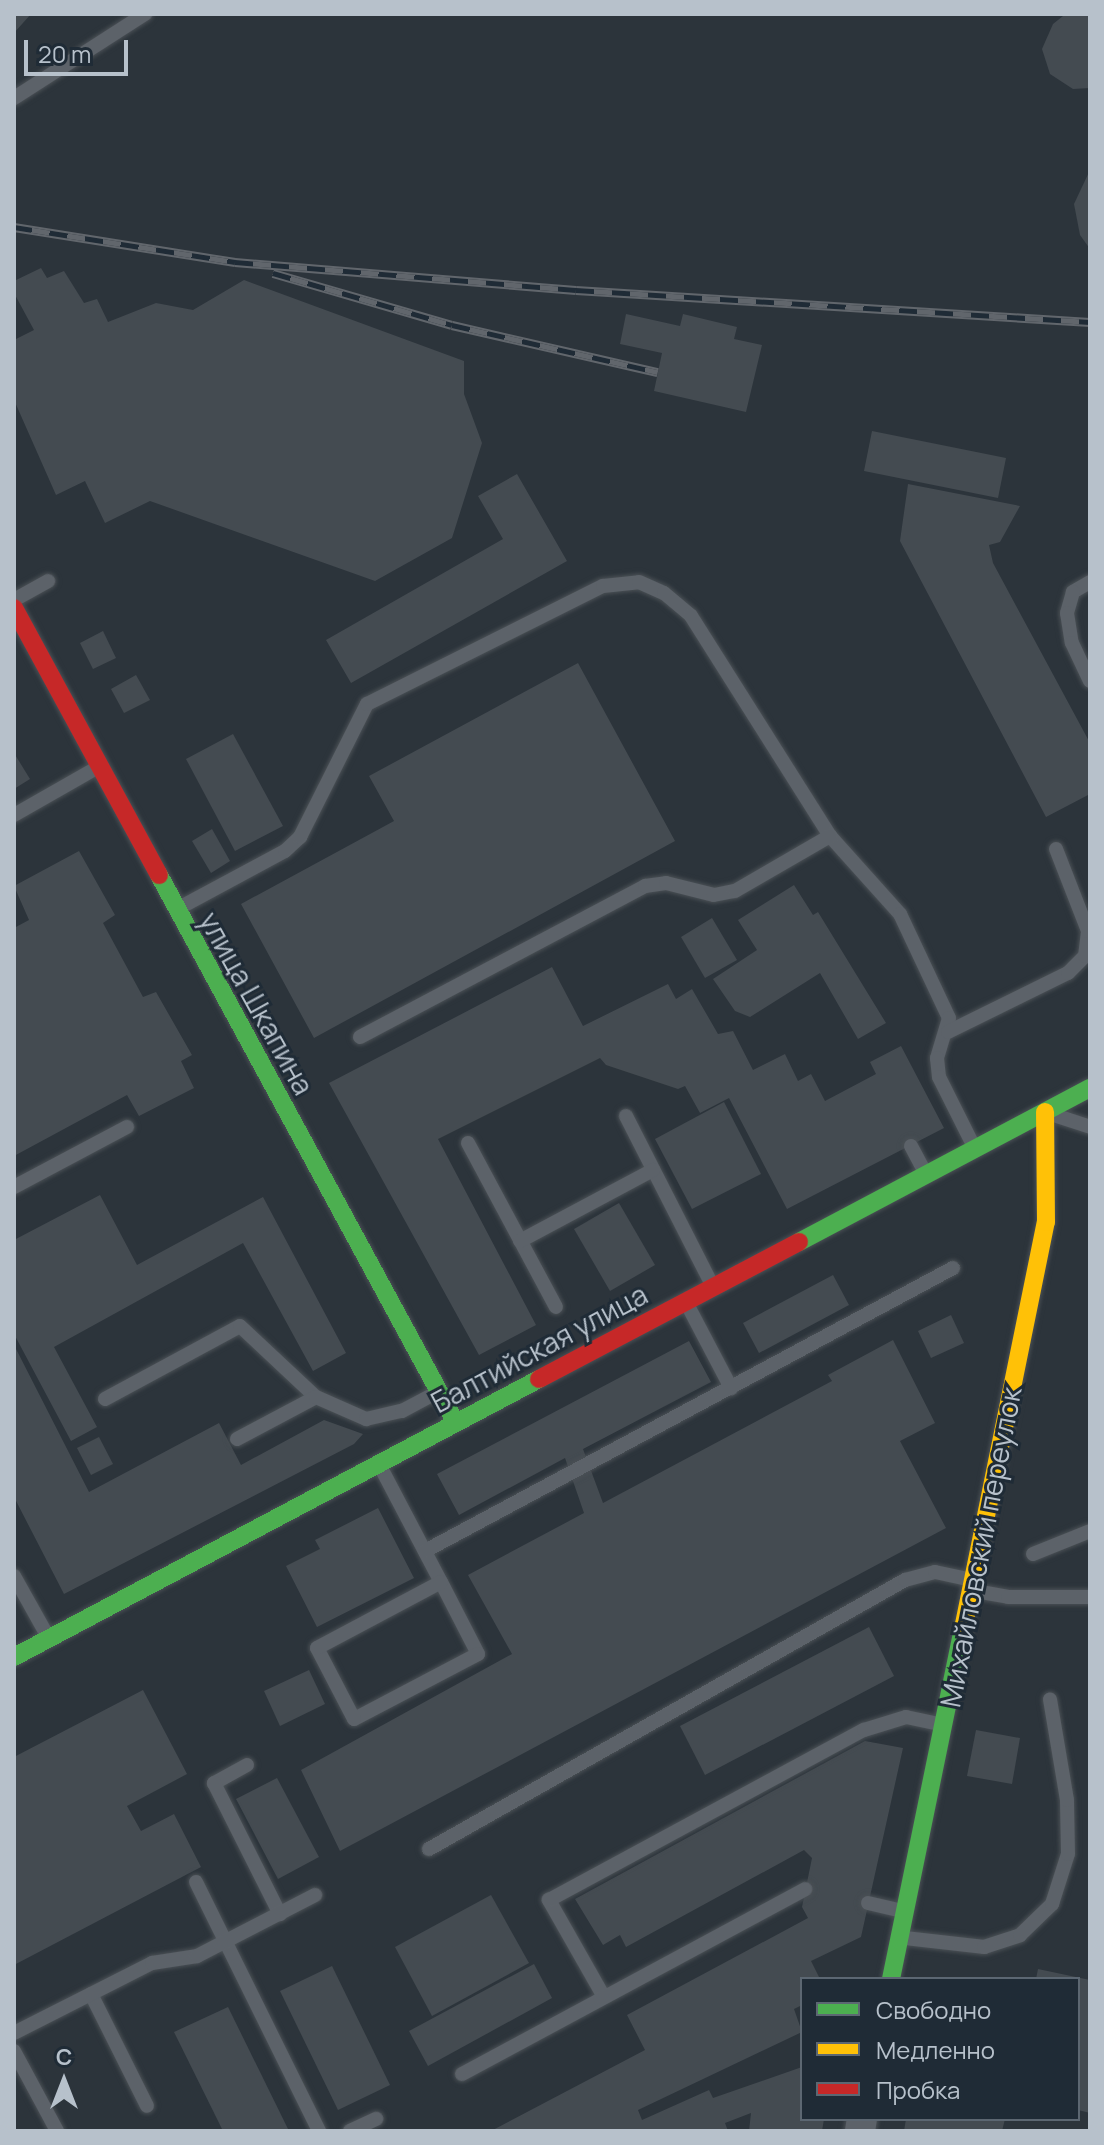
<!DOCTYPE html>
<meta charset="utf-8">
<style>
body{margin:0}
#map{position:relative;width:1104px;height:2145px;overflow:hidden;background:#2c343b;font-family:Manrope,sans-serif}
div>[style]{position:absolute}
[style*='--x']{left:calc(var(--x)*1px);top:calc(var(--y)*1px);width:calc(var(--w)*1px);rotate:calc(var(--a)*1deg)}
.building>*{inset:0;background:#444b51}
.roads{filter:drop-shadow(0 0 2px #4a5055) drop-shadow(0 0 2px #4a5055)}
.lane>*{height:14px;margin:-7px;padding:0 7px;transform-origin:7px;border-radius:7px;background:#5c6269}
.street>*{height:30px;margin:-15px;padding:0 15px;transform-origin:15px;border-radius:15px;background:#5c6269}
.fast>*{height:18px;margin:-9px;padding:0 9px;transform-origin:9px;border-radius:9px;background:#4caf50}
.slow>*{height:18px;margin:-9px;padding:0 9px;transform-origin:9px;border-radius:9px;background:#ffc107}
.jam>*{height:18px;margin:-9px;padding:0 9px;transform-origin:9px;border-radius:9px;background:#c62828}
.rail>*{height:9px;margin-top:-4.5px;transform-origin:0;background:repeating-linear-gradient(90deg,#1f2b36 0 18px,#61666c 0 36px);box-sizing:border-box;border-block:2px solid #61666c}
span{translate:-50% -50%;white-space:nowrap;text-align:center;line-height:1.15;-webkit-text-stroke:6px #1f2b36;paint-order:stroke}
.street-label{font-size:28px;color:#b7c1cb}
.frame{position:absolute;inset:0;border:16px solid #b7c1cb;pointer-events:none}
.legend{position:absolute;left:800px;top:1977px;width:280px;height:144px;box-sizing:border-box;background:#1f2b36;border:2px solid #5c6772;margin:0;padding:10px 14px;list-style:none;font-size:24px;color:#b7c1cb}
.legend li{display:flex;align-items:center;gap:16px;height:40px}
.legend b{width:40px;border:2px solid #5c6772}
.north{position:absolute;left:24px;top:2041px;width:80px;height:80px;-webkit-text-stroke:6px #1f2b36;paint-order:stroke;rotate:0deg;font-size:22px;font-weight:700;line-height:32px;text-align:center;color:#b7c1cb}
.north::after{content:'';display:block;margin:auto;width:28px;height:36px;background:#b7c1cb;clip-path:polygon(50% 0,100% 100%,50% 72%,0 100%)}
.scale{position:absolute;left:24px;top:40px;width:104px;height:36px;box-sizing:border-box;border:4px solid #b7c1cb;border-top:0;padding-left:10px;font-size:24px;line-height:28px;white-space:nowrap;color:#b7c1cb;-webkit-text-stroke:6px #1f2b36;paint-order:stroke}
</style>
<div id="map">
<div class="building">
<div style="clip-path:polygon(14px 14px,31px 14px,14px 33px)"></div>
<div style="clip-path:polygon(1090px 14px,1090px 88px,1073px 89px,1050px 74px,1042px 49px,1053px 24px,1063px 16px)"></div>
<div style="clip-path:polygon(1090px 170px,1090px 249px,1080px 235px,1074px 204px)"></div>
<div style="clip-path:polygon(41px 268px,47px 278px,64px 271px,84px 303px,97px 299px,108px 322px,156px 303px,193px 310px,244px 280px,464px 361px,464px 394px,482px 443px,452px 538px,375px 581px,150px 501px,105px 523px,85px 481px,56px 495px,14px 400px,14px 340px,34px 330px,14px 293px,14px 281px)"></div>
<div style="clip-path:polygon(626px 314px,680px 326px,683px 314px,737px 327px,734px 339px,762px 345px,746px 412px,654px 391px,662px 353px,620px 344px)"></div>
<div style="clip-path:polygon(872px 431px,1006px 458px,998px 498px,864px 471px)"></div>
<div style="clip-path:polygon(517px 474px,567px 561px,351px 683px,326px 640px,503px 539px,478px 496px)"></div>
<div style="clip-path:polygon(908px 484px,1020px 506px,1000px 542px,989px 545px,993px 563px,1090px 743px,1090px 794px,1046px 817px,900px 541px)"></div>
<div style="clip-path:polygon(103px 631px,116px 658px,93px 669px,80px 643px)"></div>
<div style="clip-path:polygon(578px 663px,675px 841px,314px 1038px,241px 904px,394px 821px,369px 776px)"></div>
<div style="clip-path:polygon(136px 675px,150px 700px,124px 713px,111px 689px)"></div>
<div style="clip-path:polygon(233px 734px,283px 826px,235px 851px,186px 759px)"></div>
<div style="clip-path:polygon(14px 753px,30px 779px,14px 789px)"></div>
<div style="clip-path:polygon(212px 829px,230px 861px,211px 873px,192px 841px)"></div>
<div style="clip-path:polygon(79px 851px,115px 915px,103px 923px,143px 997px,156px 992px,192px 1055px,181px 1061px,194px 1088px,139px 1116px,127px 1095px,14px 1156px,14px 928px,29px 920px,14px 886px)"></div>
<div style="clip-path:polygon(794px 885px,813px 915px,818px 912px,886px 1023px,858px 1039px,820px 973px,750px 1017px,735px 1011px,713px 979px,757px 950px,738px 920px)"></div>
<div style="clip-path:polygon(712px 918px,737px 960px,705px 978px,681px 937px)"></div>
<div style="clip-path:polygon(552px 967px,583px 1026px,668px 984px,676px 999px,692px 989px,718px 1034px,733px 1031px,753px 1070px,785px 1054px,798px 1081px,811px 1074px,825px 1101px,876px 1074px,870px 1062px,901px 1046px,944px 1128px,787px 1209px,729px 1098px,700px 1113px,685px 1086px,678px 1089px,606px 1065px,600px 1058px,438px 1139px,536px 1325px,479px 1355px,329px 1083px)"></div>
<div style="clip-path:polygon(724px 1102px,761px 1174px,692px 1209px,655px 1139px)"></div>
<div style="clip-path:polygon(100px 1195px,137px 1265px,263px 1197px,346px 1353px,313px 1371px,243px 1243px,54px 1347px,97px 1427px,71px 1441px,14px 1334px,14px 1240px)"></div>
<div style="clip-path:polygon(619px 1203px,655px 1265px,610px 1291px,574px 1229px)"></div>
<div style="clip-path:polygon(833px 1275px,849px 1305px,759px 1353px,743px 1323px)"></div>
<div style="clip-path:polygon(951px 1315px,964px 1343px,931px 1358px,918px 1331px)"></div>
<div style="clip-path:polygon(893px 1340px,935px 1423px,900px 1441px,946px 1528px,340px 1851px,301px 1770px,512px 1654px,468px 1575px,584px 1513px,565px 1458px,459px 1515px,437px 1474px,689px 1341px,711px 1382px,583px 1449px,603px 1503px,832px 1381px,828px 1375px)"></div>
<div style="clip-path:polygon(14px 1345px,89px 1492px,219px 1423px,241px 1465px,324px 1420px,363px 1434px,354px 1444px,64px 1594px,14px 1497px)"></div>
<div style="clip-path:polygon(99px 1437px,113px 1464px,91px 1475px,77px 1448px)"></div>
<div style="clip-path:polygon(378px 1508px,414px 1578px,317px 1627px,286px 1566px,320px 1549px,315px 1540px)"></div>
<div style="clip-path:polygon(869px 1627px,894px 1676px,705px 1775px,680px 1726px)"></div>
<div style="clip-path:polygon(309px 1670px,325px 1704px,280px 1726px,264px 1691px)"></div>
<div style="clip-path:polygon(143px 1690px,187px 1774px,127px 1806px,141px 1831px,174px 1814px,201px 1867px,14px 1965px,14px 1757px)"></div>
<div style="clip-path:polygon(976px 1730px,1020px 1738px,1012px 1784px,967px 1776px)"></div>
<div style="clip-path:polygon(865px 1741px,903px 1748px,861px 1937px,811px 1961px,820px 1979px,802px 1979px,802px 2005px,794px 2009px,802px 2032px,638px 2110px,642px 2120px,709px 2090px,713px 2098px,802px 2067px,802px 2119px,824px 2119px,822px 2131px,749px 2131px,751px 2113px,725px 2123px,728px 2131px,491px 2131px,645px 2050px,627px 2015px,808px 1918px,802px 1907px,812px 1858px,804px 1850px,626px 1947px,620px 1935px,603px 1945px,575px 1899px)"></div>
<div style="clip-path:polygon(277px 1778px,319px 1857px,278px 1879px,236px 1799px)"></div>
<div style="clip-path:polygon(491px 1895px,529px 1963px,432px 2016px,395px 1947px)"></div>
<div style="clip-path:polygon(534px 1964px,552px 1998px,428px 2066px,409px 2031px)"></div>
<div style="clip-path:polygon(332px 1966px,390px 2085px,338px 2110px,280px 1991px)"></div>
<div style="clip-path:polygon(1038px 1969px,1090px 1980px,1090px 2113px,1078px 2110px,1078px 1979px,1036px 1979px)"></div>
<div style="clip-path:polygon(228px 2007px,289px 2131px,223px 2131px,174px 2032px)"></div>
<div style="clip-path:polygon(906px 2119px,1005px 2119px,1002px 2131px,904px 2131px)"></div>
</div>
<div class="roads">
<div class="lane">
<div style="--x:14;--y:98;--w:156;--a:-32.7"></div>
<div style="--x:1090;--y:582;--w:20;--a:150"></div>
<div style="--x:1073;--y:592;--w:22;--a:106"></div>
<div style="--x:1067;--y:613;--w:30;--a:81"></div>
<div style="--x:1072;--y:643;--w:42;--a:64.7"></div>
<div style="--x:14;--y:600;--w:39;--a:-29"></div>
<div style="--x:14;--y:815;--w:97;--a:-29.7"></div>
<div style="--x:179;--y:908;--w:120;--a:-28.3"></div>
<div style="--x:285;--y:851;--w:21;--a:-43"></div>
<div style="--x:300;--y:837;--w:149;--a:-63.3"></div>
<div style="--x:367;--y:704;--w:264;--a:-26.6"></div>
<div style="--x:603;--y:586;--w:36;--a:-6"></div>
<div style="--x:639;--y:582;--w:27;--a:24"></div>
<div style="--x:664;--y:593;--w:35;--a:40"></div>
<div style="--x:691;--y:616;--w:260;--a:57.7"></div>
<div style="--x:830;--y:836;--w:105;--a:48.1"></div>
<div style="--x:900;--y:914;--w:115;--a:64.8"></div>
<div style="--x:949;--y:1018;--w:42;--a:106.7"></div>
<div style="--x:937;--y:1058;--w:19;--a:84"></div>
<div style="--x:939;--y:1077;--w:76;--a:63.4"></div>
<div style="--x:948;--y:1032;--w:134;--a:-26.2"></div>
<div style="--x:1068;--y:973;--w:24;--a:-45"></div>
<div style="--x:1085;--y:956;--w:25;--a:-83"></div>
<div style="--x:1088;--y:931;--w:88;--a:-111.3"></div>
<div style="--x:360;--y:1037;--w:323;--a:-27.9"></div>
<div style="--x:645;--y:886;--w:21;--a:-8"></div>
<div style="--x:666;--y:883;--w:49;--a:14"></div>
<div style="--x:714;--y:895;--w:21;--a:-11"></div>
<div style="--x:735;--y:891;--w:110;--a:-30.1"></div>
<div style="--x:626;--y:1116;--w:187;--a:63"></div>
<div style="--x:1057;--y:1116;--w:35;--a:18"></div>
<div style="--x:468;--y:1143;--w:186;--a:61.8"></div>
<div style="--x:911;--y:1146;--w:27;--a:62"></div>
<div style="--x:14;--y:1187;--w:128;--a:-28"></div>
<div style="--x:520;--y:1241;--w:151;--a:-28.1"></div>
<div style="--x:688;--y:1306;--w:93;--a:62.3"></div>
<div style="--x:105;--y:1399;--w:153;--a:-28.4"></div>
<div style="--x:240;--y:1326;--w:104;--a:43.1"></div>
<div style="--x:237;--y:1439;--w:89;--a:-28"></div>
<div style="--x:316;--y:1397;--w:55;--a:23.7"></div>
<div style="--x:366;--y:1419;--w:37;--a:-13"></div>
<div style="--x:402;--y:1411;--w:38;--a:-28"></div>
<div style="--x:380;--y:1466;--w:131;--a:62.3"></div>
<div style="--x:441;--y:1582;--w:81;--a:62.8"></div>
<div style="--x:478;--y:1654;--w:140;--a:152.3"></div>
<div style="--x:354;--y:1719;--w:80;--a:-117.5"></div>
<div style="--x:317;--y:1648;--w:140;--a:-28"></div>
<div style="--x:425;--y:1551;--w:599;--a:-28.19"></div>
<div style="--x:1033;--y:1554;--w:61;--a:-22"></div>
<div style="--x:14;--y:1576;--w:68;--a:60.8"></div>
<div style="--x:975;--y:1591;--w:34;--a:10"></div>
<div style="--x:1008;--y:1597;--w:82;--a:0"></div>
<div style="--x:247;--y:1765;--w:38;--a:151"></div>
<div style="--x:214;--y:1783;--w:147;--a:63.3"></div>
<div style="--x:429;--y:1849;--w:547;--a:-29.47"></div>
<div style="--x:905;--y:1580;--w:31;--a:-15"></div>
<div style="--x:935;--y:1572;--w:34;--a:12"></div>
<div style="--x:196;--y:1882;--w:278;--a:63.7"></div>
<div style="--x:868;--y:1903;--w:36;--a:13"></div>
<div style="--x:905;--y:1938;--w:80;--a:6.5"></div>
<div style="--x:984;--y:1947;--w:38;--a:-18"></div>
<div style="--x:1020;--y:1935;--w:45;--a:-44.1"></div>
<div style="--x:1052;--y:1904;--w:52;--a:-72.3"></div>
<div style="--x:1068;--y:1854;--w:54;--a:-91.1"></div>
<div style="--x:1067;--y:1800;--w:102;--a:-99.6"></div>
<div style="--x:91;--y:1994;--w:125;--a:63.4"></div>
<div style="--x:604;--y:1997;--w:112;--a:-119.6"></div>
<div style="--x:549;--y:1900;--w:358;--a:-28.4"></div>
<div style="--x:864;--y:1730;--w:44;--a:-17.2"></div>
<div style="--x:906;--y:1717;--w:35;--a:12"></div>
<div style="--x:14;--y:2033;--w:155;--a:-26.9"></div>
<div style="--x:152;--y:1963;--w:46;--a:-8.8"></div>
<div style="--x:197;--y:1956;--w:133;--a:-27.3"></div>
<div style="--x:14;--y:2051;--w:91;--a:61.7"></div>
<div style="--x:462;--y:2074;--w:390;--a:-28.3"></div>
<div style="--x:350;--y:2131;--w:29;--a:-25"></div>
</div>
<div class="street">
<div style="--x:860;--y:2131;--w:12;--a:-81"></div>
</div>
<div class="fast">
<div style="--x:159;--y:875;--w:623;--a:61.54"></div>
<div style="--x:799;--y:1242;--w:329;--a:-27.9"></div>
<div style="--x:14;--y:1657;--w:594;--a:-27.9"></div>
<div style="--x:891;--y:1979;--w:362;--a:-78.4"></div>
</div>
<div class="slow">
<div style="--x:964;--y:1624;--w:410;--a:-78.5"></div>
<div style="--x:1046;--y:1222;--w:110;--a:-90.5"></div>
</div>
<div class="jam">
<div style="--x:14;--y:608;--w:304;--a:61.5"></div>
<div style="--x:539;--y:1379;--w:294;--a:-27.8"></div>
</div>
</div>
<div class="rail">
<div style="--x:14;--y:227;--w:224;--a:9"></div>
<div style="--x:235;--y:262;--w:342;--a:4.7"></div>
<div style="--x:576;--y:290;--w:515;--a:3.56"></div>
<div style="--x:273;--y:273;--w:186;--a:16.2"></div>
<div style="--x:452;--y:325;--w:211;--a:12.9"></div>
</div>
<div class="street-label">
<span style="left:257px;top:1003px;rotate:61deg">улица Шкапина</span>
<span style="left:539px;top:1348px;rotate:-28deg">Балтийская улица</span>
<span style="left:980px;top:1547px;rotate:-79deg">Михайловский переулок</span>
</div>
<div class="frame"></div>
<ul class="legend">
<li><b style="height:10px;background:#4caf50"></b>Свободно</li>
<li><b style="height:10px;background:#ffc107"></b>Медленно</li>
<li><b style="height:10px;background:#c62828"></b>Пробка</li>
</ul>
<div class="north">С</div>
<div class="scale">20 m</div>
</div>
